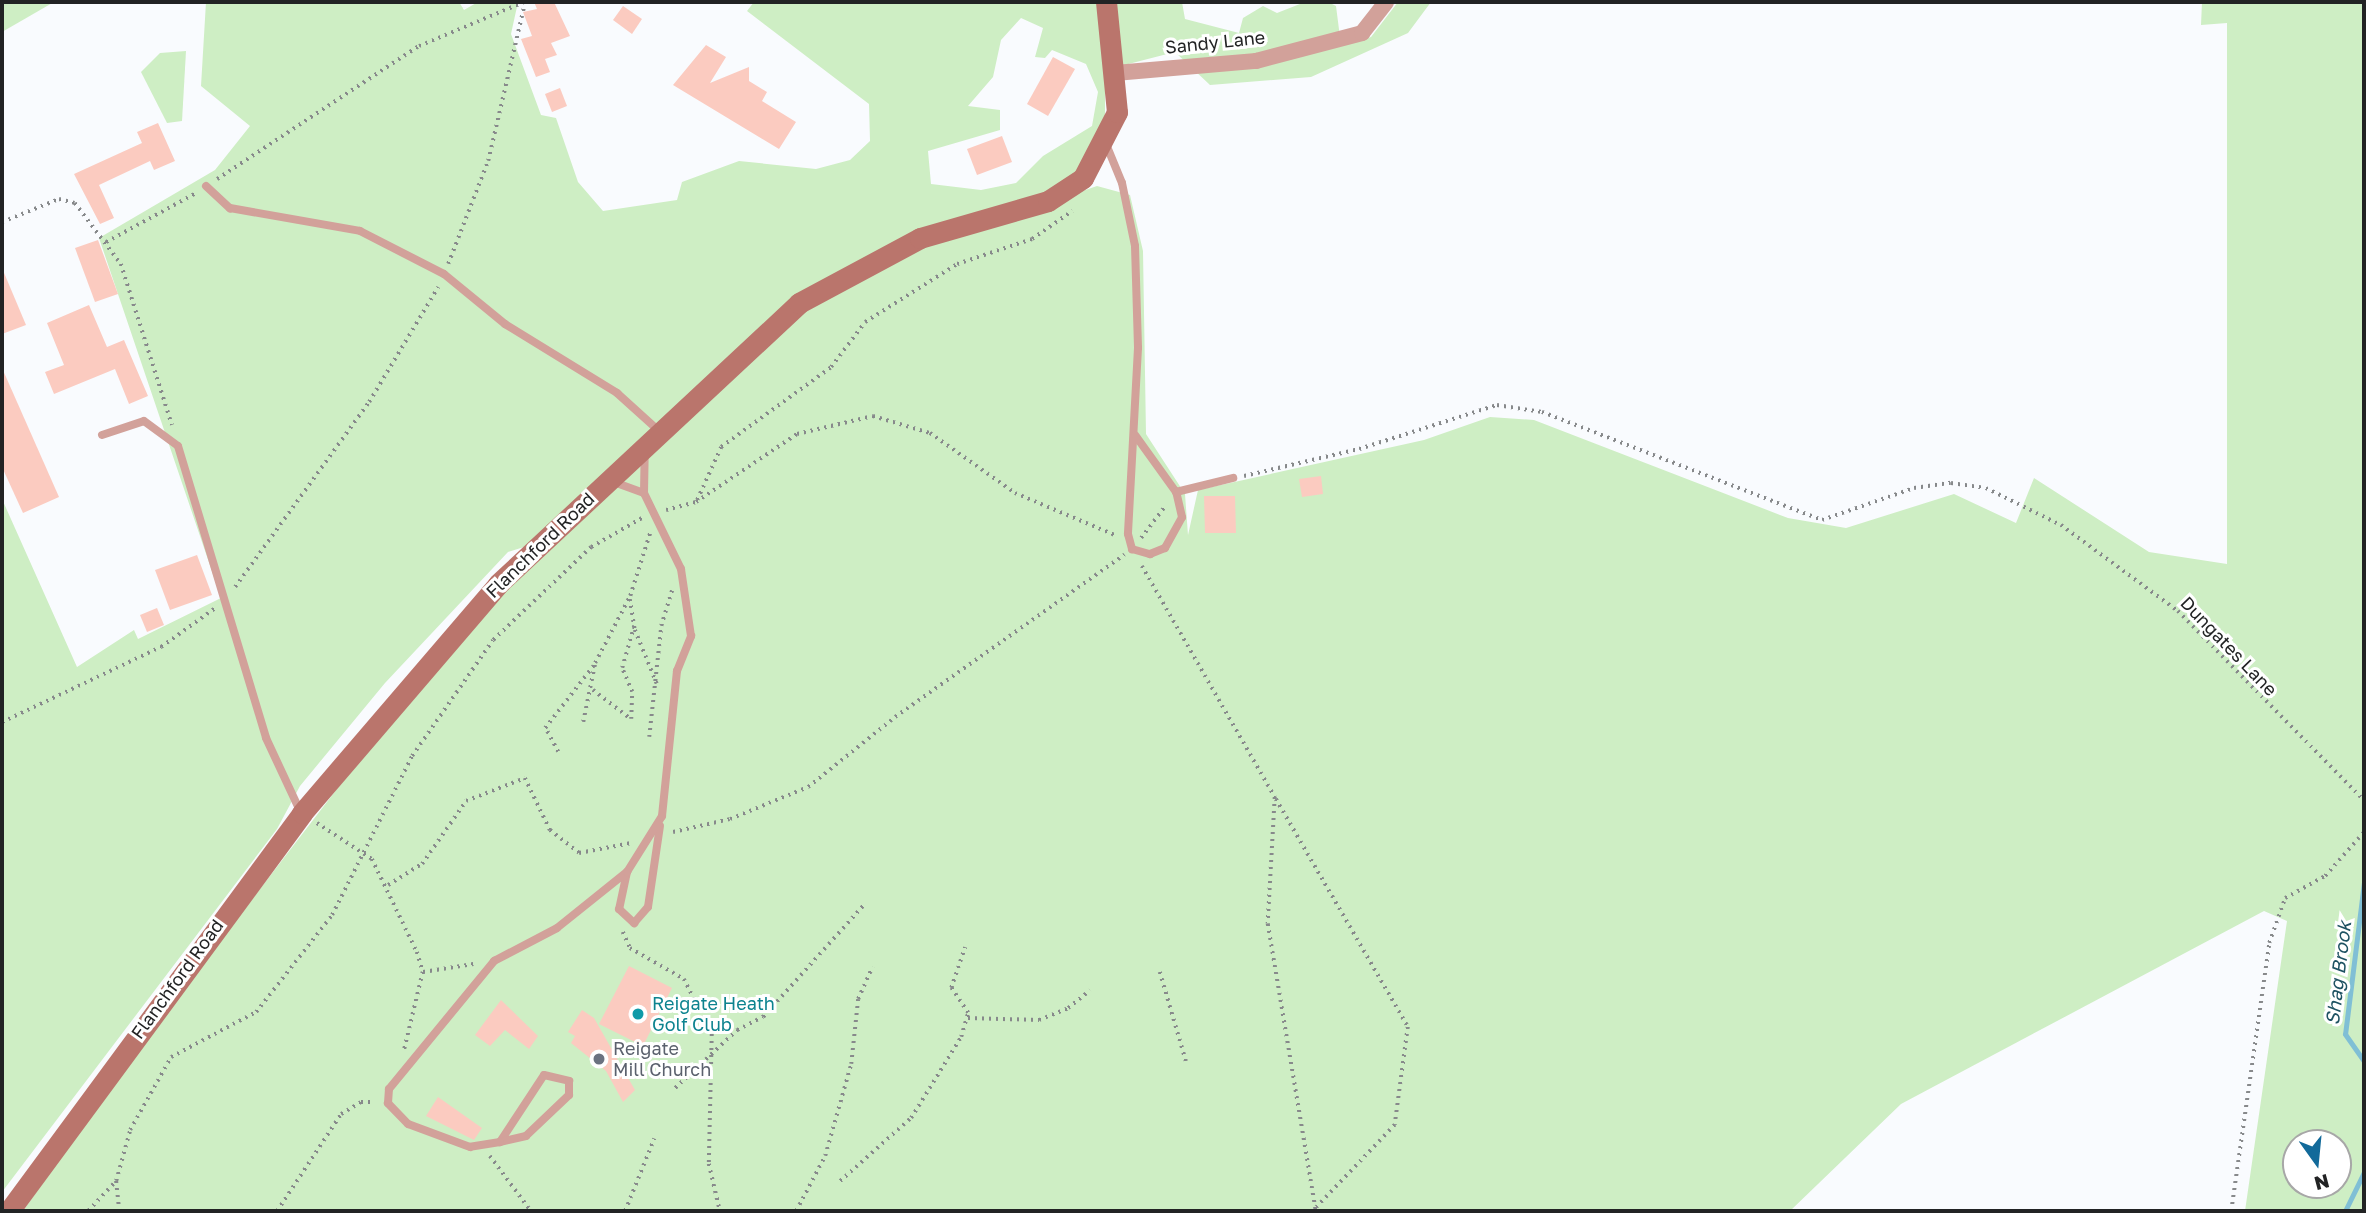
<!DOCTYPE html>
<style>
body{margin:0}
#map{position:relative;width:2366px;height:1213px;overflow:hidden;background:#f9fbfe;font-family:"Golos Text",sans-serif}
div>[style]{position:absolute}
[style*='--x']{left:calc(var(--x)*1px);top:calc(var(--y)*1px);width:calc(var(--w)*1px);rotate:calc(var(--a)*1deg)}
.green>*{inset:0;background:#ceeec4}
.stream>*{height:5px;margin:-2.5px;padding:0 2.5px;transform-origin:2.5px;border-radius:2.5px;background:#80bfd5}
.building>*{inset:0;background:#fbcbc0}
.path>*{height:3.5px;margin-top:-1.75px;transform-origin:0;background:repeating-linear-gradient(90deg,#87898b 0 2px,transparent 0 7px)}
.lane>*{height:8px;margin:-4px;padding:0 4px;transform-origin:4px;border-radius:4px;background:#d2a19a}
.street>*{height:16px;margin:-8px;padding:0 8px;transform-origin:8px;border-radius:8px;background:#d2a19a}
.secondary>*{height:21px;margin:-10.5px;padding:0 10.5px;transform-origin:10.5px;border-radius:10.5px;background:#ba756c}
.dots>*{width:19px;height:19px;translate:-50% -50%;box-sizing:border-box;border:4px solid #fff;border-radius:50%}
span{translate:-50% -50%;white-space:nowrap;text-align:center;line-height:1.15;-webkit-text-stroke:6px #fff;paint-order:stroke}
.street-label{font-size:18px;color:#222324}
.culture-label{font-size:18px;color:#0d838f}
.left{translate:0 -50%;text-align:left}
.worship-label{font-size:18px;color:#5b616d}
.water-label{font-size:19px;color:#1e5262;font-style:italic}
.frame{position:absolute;inset:0;border:4px solid #222324;pointer-events:none}
.north{position:absolute;left:2282px;top:1129px;width:70px;height:70px;box-sizing:border-box;background:#fff;border:2px solid #a7a7a7;border-radius:50%;rotate:165deg;font-size:19px;font-weight:700;line-height:28px;text-align:center;color:#222324}
.north::after{content:'';display:block;margin:auto;width:24px;height:32px;background:#126a9a;clip-path:polygon(50% 0,100% 100%,50% 72%,0 100%)}
</style>
<div id="map">
<div class="green">
<div style="clip-path:polygon(2px 2px,54px 2px,2px 32px)"></div>
<div style="clip-path:polygon(evenodd,206px 2px,459px 2px,464px 10px,478px 2px,518px 2px,511px 34px,541px 115px,556px 118px,578px 182px,603px 211px,677px 200px,682px 182px,739px 161px,816px 169px,850px 160px,870px 141px,869px 104px,747px 11px,754px 2px,1182px 2px,1185px 19px,1239px 33px,1243px 18px,1263px 6px,1277px 13px,1305px 2px,1328px 2px,1336px 6px,1341px 45px,1371px 37px,1398px 2px,1431px 2px,1408px 33px,1311px 77px,1210px 85px,1175px 52px,1105px 70px,1105px 131px,1080px 172px,1021px 212px,1097px 186px,1130px 195px,1143px 251px,1146px 434px,1185px 494px,1188px 535px,1198px 490px,1424px 440px,1490px 417px,1534px 420px,1788px 518px,1846px 528px,1954px 494px,2016px 523px,2034px 478px,2149px 552px,2227px 564px,2227px 23px,2201px 25px,2202px 2px,2364px 2px,2364px 1211px,2245px 1211px,2287px 921px,2264px 911px,1901px 1104px,1790px 1211px,23px 1211px,150px 1032px,350px 772px,481px 616px,559px 536px,508px 552px,385px 683px,300px 786px,277px 829px,2px 1192px,2px 499px,77px 667px,134px 630px,138px 639px,221px 598px,99px 238px,215px 170px,250px 126px,201px 86px,206px 2px,1021px 18px,1043px 28px,1035px 57px,1045px 58px,1052px 50px,1086px 64px,1098px 92px,1092px 126px,1043px 156px,1016px 183px,981px 190px,931px 184px,928px 151px,1000px 130px,1000px 110px,968px 106px,993px 77px,1001px 40px,1021px 18px,206px 2px,2296px 1143px,2338px 1143px,2338px 1185px,2296px 1185px,2296px 1143px)"></div>
<div style="clip-path:polygon(186px 51px,182px 121px,167px 123px,141px 72px,160px 53px)"></div>
</div>
<div class="stream">
<div style="--x:2364;--y:882;--w:153;--a:97.1"></div>
<div style="--x:2345;--y:1034;--w:33;--a:55"></div>
<div style="--x:2345;--y:1211;--w:43;--a:-64"></div>
</div>
<div class="building">
<div style="clip-path:polygon(534px 2px,554px 2px,570px 36px,551px 43px,557px 55px,545px 59px,550px 72px,536px 77px,521px 39px,532px 36px,523px 12px,537px 9px)"></div>
<div style="clip-path:polygon(623px 6px,642px 19px,632px 34px,613px 20px)"></div>
<div style="clip-path:polygon(706px 45px,726px 57px,710px 83px,749px 67px,749px 81px,767px 92px,762px 101px,796px 122px,779px 149px,673px 85px)"></div>
<div style="clip-path:polygon(1053px 57px,1075px 69px,1048px 116px,1027px 104px)"></div>
<div style="clip-path:polygon(560px 88px,567px 106px,552px 112px,545px 94px)"></div>
<div style="clip-path:polygon(158px 123px,175px 161px,154px 170px,150px 161px,99px 185px,114px 218px,100px 224px,74px 174px,142px 143px,137px 132px)"></div>
<div style="clip-path:polygon(1002px 136px,1012px 162px,977px 175px,967px 149px)"></div>
<div style="clip-path:polygon(98px 240px,118px 294px,95px 302px,75px 248px)"></div>
<div style="clip-path:polygon(2px 268px,26px 325px,2px 334px)"></div>
<div style="clip-path:polygon(89px 305px,107px 347px,124px 340px,148px 396px,129px 404px,115px 369px,54px 394px,45px 372px,64px 365px,47px 323px)"></div>
<div style="clip-path:polygon(2px 368px,59px 497px,23px 513px,2px 467px)"></div>
<div style="clip-path:polygon(1321px 476px,1323px 494px,1302px 497px,1299px 479px)"></div>
<div style="clip-path:polygon(1204px 496px,1235px 496px,1236px 533px,1205px 533px)"></div>
<div style="clip-path:polygon(197px 555px,212px 595px,170px 610px,155px 570px)"></div>
<div style="clip-path:polygon(157px 608px,164px 625px,147px 632px,140px 615px)"></div>
<div style="clip-path:polygon(629px 966px,672px 988px,643px 1046px,599px 1024px)"></div>
<div style="clip-path:polygon(501px 1000px,538px 1036px,529px 1049px,505px 1030px,490px 1046px,475px 1035px)"></div>
<div style="clip-path:polygon(582px 1010px,594px 1018px,635px 1090px,623px 1102px,606px 1071px,571px 1043px,575px 1036px,568px 1032px)"></div>
<div style="clip-path:polygon(438px 1097px,482px 1128px,474px 1140px,426px 1116px)"></div>
</div>
<div class="path">
<div style="--x:217;--y:179;--w:242;--a:-33.4"></div>
<div style="--x:419;--y:46;--w:114;--a:-22.7"></div>
<div style="--x:2;--y:222;--w:61;--a:-22"></div>
<div style="--x:59;--y:199;--w:16;--a:14"></div>
<div style="--x:75;--y:203;--w:76;--a:53"></div>
<div style="--x:121;--y:264;--w:169;--a:72.4"></div>
<div style="--x:106;--y:242;--w:102;--a:-28.6"></div>
<div style="--x:448;--y:264;--w:110;--a:-68.8"></div>
<div style="--x:488;--y:161;--w:163;--a:-76.9"></div>
<div style="--x:1244;--y:476;--w:118;--a:-13.2"></div>
<div style="--x:1359;--y:449;--w:145;--a:-17.7"></div>
<div style="--x:1497;--y:405;--w:46;--a:8.8"></div>
<div style="--x:1542;--y:412;--w:300;--a:21.1"></div>
<div style="--x:1822;--y:520;--w:97;--a:-19.2"></div>
<div style="--x:1914;--y:488;--w:37;--a:-8"></div>
<div style="--x:1951;--y:483;--w:35;--a:8"></div>
<div style="--x:1986;--y:488;--w:84;--a:26.3"></div>
<div style="--x:2061;--y:525;--w:145;--a:36.3"></div>
<div style="--x:2178;--y:611;--w:265;--a:45.5"></div>
<div style="--x:697;--y:500;--w:58;--a:-65.6"></div>
<div style="--x:721;--y:447;--w:136;--a:-36"></div>
<div style="--x:831;--y:367;--w:56;--a:-52.9"></div>
<div style="--x:865;--y:322;--w:109;--a:-32.2"></div>
<div style="--x:957;--y:264;--w:79;--a:-18.4"></div>
<div style="--x:1032;--y:239;--w:49;--a:-35"></div>
<div style="--x:666;--y:510;--w:31;--a:-15"></div>
<div style="--x:696;--y:502;--w:122;--a:-34"></div>
<div style="--x:797;--y:434;--w:78;--a:-13.3"></div>
<div style="--x:873;--y:416;--w:59;--a:16.6"></div>
<div style="--x:930;--y:433;--w:104;--a:35.2"></div>
<div style="--x:1015;--y:493;--w:108;--a:22.8"></div>
<div style="--x:1141;--y:538;--w:41;--a:-52.9"></div>
<div style="--x:1142;--y:566;--w:267;--a:60.1"></div>
<div style="--x:1275;--y:797;--w:127;--a:93.2"></div>
<div style="--x:1268;--y:924;--w:291;--a:80.5"></div>
<div style="--x:235;--y:587;--w:228;--a:-54.1"></div>
<div style="--x:369;--y:402;--w:134;--a:-59"></div>
<div style="--x:630;--y:599;--w:31;--a:81"></div>
<div style="--x:635;--y:630;--w:58;--a:67.8"></div>
<div style="--x:593;--y:690;--w:48;--a:37.3"></div>
<div style="--x:631;--y:719;--w:27;--a:-88"></div>
<div style="--x:632;--y:692;--w:26;--a:-113"></div>
<div style="--x:622;--y:668;--w:44;--a:-74.1"></div>
<div style="--x:2;--y:722;--w:176;--a:-25.3"></div>
<div style="--x:161;--y:647;--w:67;--a:-35.8"></div>
<div style="--x:583;--y:722;--w:60;--a:-78.5"></div>
<div style="--x:595;--y:663;--w:76;--a:-62.4"></div>
<div style="--x:630;--y:596;--w:66;--a:-72.4"></div>
<div style="--x:649;--y:737;--w:112;--a:-83.8"></div>
<div style="--x:661;--y:626;--w:37;--a:-73"></div>
<div style="--x:558;--y:752;--w:27;--a:-118"></div>
<div style="--x:545;--y:728;--w:80;--a:-52.1"></div>
<div style="--x:1276;--y:799;--w:263;--a:59.9"></div>
<div style="--x:1408;--y:1027;--w:99;--a:97.6"></div>
<div style="--x:1395;--y:1125;--w:115;--a:133.6"></div>
<div style="--x:317;--y:823;--w:66;--a:33.2"></div>
<div style="--x:372;--y:859;--w:103;--a:64.2"></div>
<div style="--x:417;--y:952;--w:21;--a:73"></div>
<div style="--x:423;--y:972;--w:81;--a:103.5"></div>
<div style="--x:673;--y:832;--w:58;--a:-12.8"></div>
<div style="--x:730;--y:819;--w:84;--a:-22.3"></div>
<div style="--x:808;--y:787;--w:112;--a:-38.8"></div>
<div style="--x:895;--y:717;--w:281;--a:-35.3"></div>
<div style="--x:388;--y:885;--w:40;--a:-32"></div>
<div style="--x:422;--y:864;--w:77;--a:-55.1"></div>
<div style="--x:466;--y:801;--w:63;--a:-21.3"></div>
<div style="--x:525;--y:778;--w:58;--a:64.3"></div>
<div style="--x:550;--y:830;--w:37;--a:38"></div>
<div style="--x:579;--y:853;--w:53;--a:-10.9"></div>
<div style="--x:623;--y:932;--w:17;--a:66"></div>
<div style="--x:630;--y:948;--w:62;--a:29.9"></div>
<div style="--x:684;--y:979;--w:62;--a:63"></div>
<div style="--x:712;--y:1034;--w:130;--a:91.3"></div>
<div style="--x:709;--y:1164;--w:48;--a:76.8"></div>
<div style="--x:423;--y:972;--w:51;--a:-9.1"></div>
<div style="--x:1160;--y:972;--w:93;--a:73.7"></div>
<div style="--x:968;--y:1018;--w:71;--a:1.6"></div>
<div style="--x:1039;--y:1020;--w:31;--a:-22"></div>
<div style="--x:1068;--y:1008;--w:28;--a:-39"></div>
<div style="--x:675;--y:1088;--w:85;--a:-43.1"></div>
<div style="--x:737;--y:1030;--w:29;--a:-27"></div>
<div style="--x:763;--y:1017;--w:151;--a:-48"></div>
<div style="--x:490;--y:1156;--w:69;--a:53.3"></div>
<div style="--x:840;--y:1181;--w:95;--a:-41.6"></div>
<div style="--x:911;--y:1118;--w:95;--a:-58.3"></div>
<div style="--x:961;--y:1037;--w:25;--a:-74"></div>
<div style="--x:968;--y:1013;--w:30;--a:-124"></div>
<div style="--x:951;--y:988;--w:43;--a:-71.1"></div>
<div style="--x:88;--y:1211;--w:41;--a:-47"></div>
<div style="--x:119;--y:1211;--w:30;--a:-96"></div>
<div style="--x:116;--y:1181;--w:53;--a:-74.6"></div>
<div style="--x:130;--y:1130;--w:84;--a:-60.7"></div>
<div style="--x:171;--y:1057;--w:96;--a:-27.9"></div>
<div style="--x:256;--y:1012;--w:123;--a:-51.9"></div>
<div style="--x:332;--y:915;--w:178;--a:-63.3"></div>
<div style="--x:412;--y:756;--w:141;--a:-55.1"></div>
<div style="--x:493;--y:640;--w:135;--a:-43.5"></div>
<div style="--x:591;--y:547;--w:59;--a:-29.6"></div>
<div style="--x:277;--y:1211;--w:116;--a:-56.6"></div>
<div style="--x:341;--y:1114;--w:23;--a:-31"></div>
<div style="--x:361;--y:1102;--w:14;--a:0"></div>
<div style="--x:625;--y:1211;--w:78;--a:-68.1"></div>
<div style="--x:796;--y:1211;--w:62;--a:-62.2"></div>
<div style="--x:825;--y:1156;--w:96;--a:-74.2"></div>
<div style="--x:851;--y:1064;--w:65;--a:-83.9"></div>
<div style="--x:858;--y:999;--w:35;--a:-66"></div>
<div style="--x:2231;--y:1211;--w:271;--a:-81.9"></div>
<div style="--x:2269;--y:943;--w:48;--a:-70.4"></div>
<div style="--x:2285;--y:898;--w:46;--a:-28.8"></div>
<div style="--x:2325;--y:876;--w:59;--a:-48.4"></div>
</div>
<div class="lane">
<div style="--x:1106;--y:144;--w:42;--a:67.7"></div>
<div style="--x:1122;--y:183;--w:64;--a:78.3"></div>
<div style="--x:1135;--y:246;--w:102;--a:88.3"></div>
<div style="--x:1138;--y:348;--w:186;--a:93.1"></div>
<div style="--x:1128;--y:534;--w:16;--a:75"></div>
<div style="--x:1132;--y:549;--w:19;--a:16"></div>
<div style="--x:1150;--y:554;--w:16;--a:-22"></div>
<div style="--x:1165;--y:548;--w:35;--a:-61"></div>
<div style="--x:1182;--y:517;--w:26;--a:-103"></div>
<div style="--x:1176;--y:492;--w:70;--a:-125.7"></div>
<div style="--x:206;--y:186;--w:33;--a:43"></div>
<div style="--x:230;--y:208;--w:132;--a:10"></div>
<div style="--x:360;--y:231;--w:94;--a:27.1"></div>
<div style="--x:444;--y:274;--w:79;--a:39.3"></div>
<div style="--x:505;--y:324;--w:132;--a:31.6"></div>
<div style="--x:617;--y:393;--w:55;--a:42.1"></div>
<div style="--x:102;--y:435;--w:44;--a:-18.4"></div>
<div style="--x:144;--y:421;--w:42;--a:36.3"></div>
<div style="--x:178;--y:446;--w:305;--a:73.2"></div>
<div style="--x:266;--y:738;--w:81;--a:65"></div>
<div style="--x:611;--y:481;--w:35;--a:20"></div>
<div style="--x:1176;--y:492;--w:59;--a:-13.8"></div>
<div style="--x:627;--y:872;--w:38;--a:102"></div>
<div style="--x:619;--y:909;--w:21;--a:43"></div>
<div style="--x:634;--y:923;--w:21;--a:-49"></div>
<div style="--x:648;--y:907;--w:82;--a:-81.6"></div>
<div style="--x:500;--y:1142;--w:80;--a:-56.7"></div>
<div style="--x:544;--y:1075;--w:26;--a:13"></div>
<div style="--x:569;--y:1081;--w:14;--a:90"></div>
<div style="--x:569;--y:1095;--w:59;--a:136.4"></div>
<div style="--x:526;--y:1136;--w:27;--a:167"></div>
<div style="--x:500;--y:1142;--w:30;--a:171"></div>
<div style="--x:470;--y:1147;--w:66;--a:-159.6"></div>
<div style="--x:408;--y:1124;--w:29;--a:-134"></div>
<div style="--x:388;--y:1103;--w:14;--a:-86"></div>
<div style="--x:389;--y:1089;--w:166;--a:-50.6"></div>
<div style="--x:494;--y:961;--w:71;--a:-27.6"></div>
<div style="--x:557;--y:928;--w:90;--a:-38.7"></div>
<div style="--x:627;--y:872;--w:66;--a:-58"></div>
<div style="--x:662;--y:816;--w:146;--a:-84.1"></div>
<div style="--x:677;--y:671;--w:38;--a:-68"></div>
<div style="--x:691;--y:636;--w:68;--a:-98.5"></div>
<div style="--x:681;--y:569;--w:85;--a:-116"></div>
<div style="--x:644;--y:493;--w:39;--a:-89"></div>
</div>
<div class="street">
<div style="--x:1115;--y:73;--w:142;--a:-4.9"></div>
<div style="--x:1256;--y:61;--w:110;--a:-14.8"></div>
<div style="--x:1362;--y:33;--w:39;--a:-52"></div>
</div>
<div class="secondary">
<div style="--x:9;--y:1211;--w:494;--a:-53.6"></div>
<div style="--x:302;--y:813;--w:301;--a:-49.4"></div>
<div style="--x:498;--y:584;--w:412;--a:-43"></div>
<div style="--x:799;--y:303;--w:137;--a:-28.2"></div>
<div style="--x:920;--y:238;--w:133;--a:-16.1"></div>
<div style="--x:1048;--y:201;--w:42;--a:-33.3"></div>
<div style="--x:1083;--y:178;--w:74;--a:-62.7"></div>
<div style="--x:1117;--y:112;--w:111;--a:-95.7"></div>
</div>
<div class="dots">
<div style="left:638px;top:1014px;background:#0f9aa8"></div>
<div style="left:599px;top:1059px;background:#6b7280"></div>
</div>
<div class="street-label">
<span style="left:1215px;top:42px;rotate:-6deg">Sandy Lane</span>
<span style="left:540px;top:545px;rotate:-44deg">Flanchford Road</span>
<span style="left:2229px;top:646px;rotate:46deg">Dungates Lane</span>
<span style="left:177px;top:979px;rotate:-54deg">Flanchford Road</span>
</div>
<div class="culture-label">
<span class="left" style="left:652px;top:1014px">Reigate Heath<br>Golf Club</span>
</div>
<div class="worship-label">
<span class="left" style="left:613px;top:1059px">Reigate<br>Mill Church</span>
</div>
<div class="water-label">
<span style="left:2338px;top:973px;rotate:-83deg">Shag Brook</span>
</div>
<div class="frame"></div>
<div class="north">N</div>
</div>
